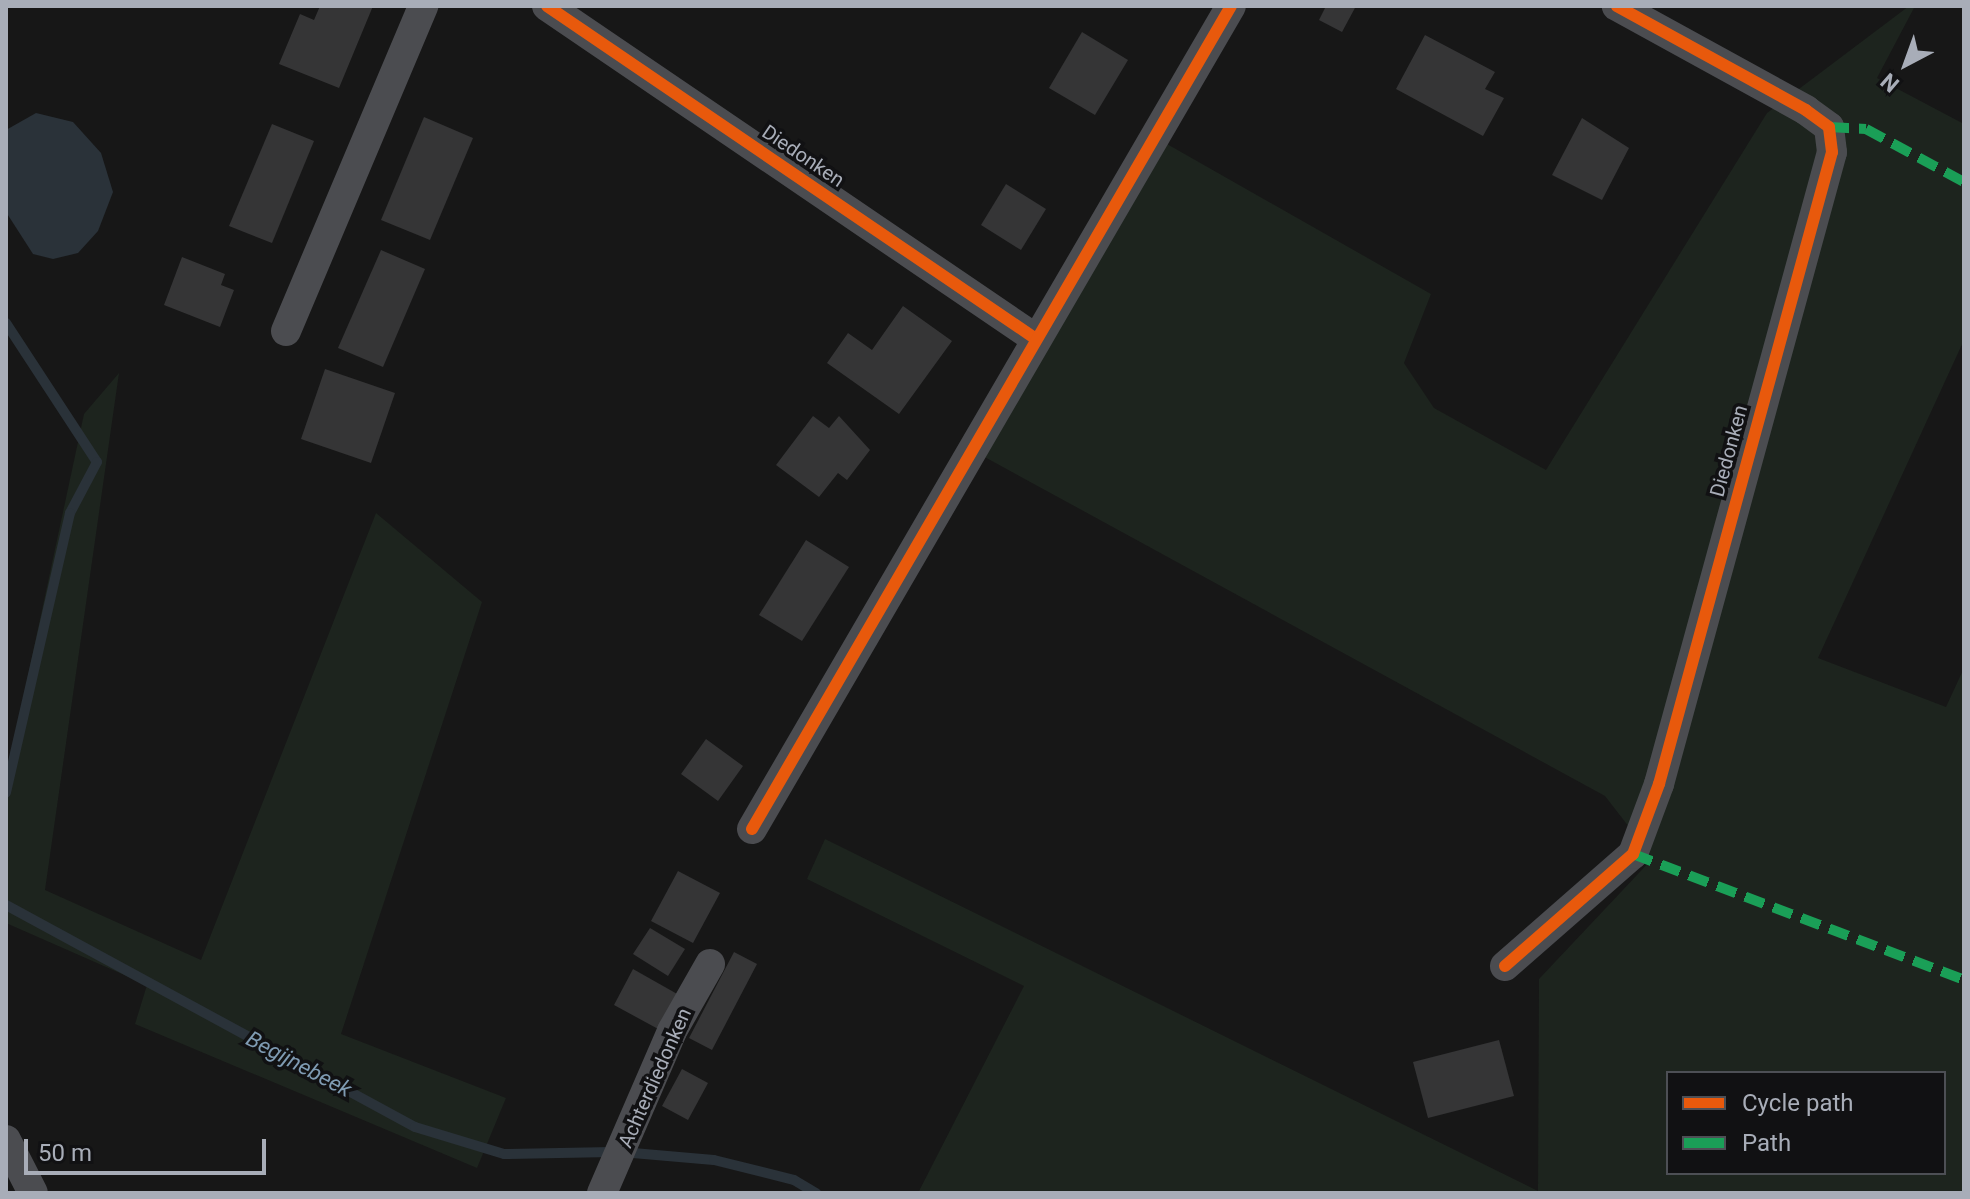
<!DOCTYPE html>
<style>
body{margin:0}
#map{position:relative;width:1970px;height:1199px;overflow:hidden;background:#171717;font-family:Roboto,sans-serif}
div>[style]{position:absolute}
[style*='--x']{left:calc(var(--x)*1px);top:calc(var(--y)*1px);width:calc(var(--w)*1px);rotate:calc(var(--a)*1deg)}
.green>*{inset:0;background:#1d241e}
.water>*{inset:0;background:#2a3239}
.stream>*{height:10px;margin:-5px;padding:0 5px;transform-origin:5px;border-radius:5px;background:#2a3239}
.building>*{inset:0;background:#353536}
.street>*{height:30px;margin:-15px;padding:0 15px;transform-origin:15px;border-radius:15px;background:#4b4c50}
.quiet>*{height:10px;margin-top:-5px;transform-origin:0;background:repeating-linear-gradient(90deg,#1a9f57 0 20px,transparent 0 30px)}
.cycleway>*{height:12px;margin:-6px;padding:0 6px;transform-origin:6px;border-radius:6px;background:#e8590c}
span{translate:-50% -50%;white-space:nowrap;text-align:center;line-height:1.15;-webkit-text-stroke:7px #111113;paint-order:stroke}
.street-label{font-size:20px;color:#a8adb8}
.water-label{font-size:22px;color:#7f9bb3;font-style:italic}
.frame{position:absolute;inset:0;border:8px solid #a8adb8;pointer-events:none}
.legend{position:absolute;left:1666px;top:1071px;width:280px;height:104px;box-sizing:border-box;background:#111113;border:2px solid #4d4f55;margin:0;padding:10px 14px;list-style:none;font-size:24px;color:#a8adb8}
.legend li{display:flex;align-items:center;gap:16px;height:40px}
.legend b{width:40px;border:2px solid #4d4f55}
.north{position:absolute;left:1866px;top:24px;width:80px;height:80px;-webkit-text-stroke:6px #111113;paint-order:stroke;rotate:221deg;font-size:22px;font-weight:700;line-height:32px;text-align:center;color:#a8adb8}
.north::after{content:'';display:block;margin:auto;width:28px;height:36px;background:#a8adb8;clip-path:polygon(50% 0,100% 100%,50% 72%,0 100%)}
.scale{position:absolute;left:24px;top:1139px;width:242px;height:36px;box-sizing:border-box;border:4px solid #a8adb8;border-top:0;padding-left:10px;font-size:24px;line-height:28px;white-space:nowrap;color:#a8adb8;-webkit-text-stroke:6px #111113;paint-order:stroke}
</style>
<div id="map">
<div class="green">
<div style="clip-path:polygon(evenodd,1909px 6px,1915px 6px,1877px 78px,1964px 124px,1964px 340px,1818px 658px,1946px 707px,1964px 668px,1964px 1193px,918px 1193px,1024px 986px,807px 879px,825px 839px,1538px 1191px,1539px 979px,1653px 858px,1605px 796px,981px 455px,1167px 144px,1431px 294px,1404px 363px,1434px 408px,1546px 470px,1767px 113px,1909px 6px,1668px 1073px,1944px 1073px,1944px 1173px,1668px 1173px,1668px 1073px)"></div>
<div style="clip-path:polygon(119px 373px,45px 890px,201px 960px,376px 513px,482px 602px,341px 1034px,506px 1098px,477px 1168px,135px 1024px,147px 985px,6px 923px,6px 778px,84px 414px)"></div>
</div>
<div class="water">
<div style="clip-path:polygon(36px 113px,73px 122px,101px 153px,113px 192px,98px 231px,78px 253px,53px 259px,33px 254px,6px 212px,6px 130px)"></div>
</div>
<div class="stream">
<div style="--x:6;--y:323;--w:166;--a:56.8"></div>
<div style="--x:97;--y:462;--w:58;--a:117.9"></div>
<div style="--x:70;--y:513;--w:287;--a:102.9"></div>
<div style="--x:6;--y:905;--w:465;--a:28.5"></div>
<div style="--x:415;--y:1127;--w:93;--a:16.9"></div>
<div style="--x:504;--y:1154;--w:108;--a:-1.1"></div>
<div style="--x:633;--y:1153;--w:81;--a:4.9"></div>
<div style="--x:714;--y:1160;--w:82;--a:14"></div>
<div style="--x:794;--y:1180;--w:26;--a:31"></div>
</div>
<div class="building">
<div style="clip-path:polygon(320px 6px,373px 6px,339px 88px,279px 64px,300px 14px,314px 20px)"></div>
<div style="clip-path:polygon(1326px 6px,1356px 6px,1342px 32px,1319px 20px)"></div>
<div style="clip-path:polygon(1082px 32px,1128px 60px,1095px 115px,1049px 88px)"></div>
<div style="clip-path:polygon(1425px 35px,1495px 72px,1485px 89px,1504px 98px,1483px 136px,1396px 89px)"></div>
<div style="clip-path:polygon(424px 117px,473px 138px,430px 240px,381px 220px)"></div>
<div style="clip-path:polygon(1582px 118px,1629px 148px,1602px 200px,1552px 175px)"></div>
<div style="clip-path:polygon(272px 124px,314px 141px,272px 243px,229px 226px)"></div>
<div style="clip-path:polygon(1006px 184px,1046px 209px,1021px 250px,981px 225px)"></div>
<div style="clip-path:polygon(381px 250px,425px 269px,383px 367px,338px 348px)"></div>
<div style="clip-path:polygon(182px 257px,225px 274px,221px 285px,234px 290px,220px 327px,164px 305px)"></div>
<div style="clip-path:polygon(903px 306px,952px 341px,899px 414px,827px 363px,848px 333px,872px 350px)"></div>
<div style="clip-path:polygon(325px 369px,395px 393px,371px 463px,301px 439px)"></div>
<div style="clip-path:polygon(813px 416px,829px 428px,839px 416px,870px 450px,847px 480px,838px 473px,819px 497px,776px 465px)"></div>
<div style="clip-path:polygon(806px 540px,849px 567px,802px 641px,759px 615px)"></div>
<div style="clip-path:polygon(706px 739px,743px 766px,718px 801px,681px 774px)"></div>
<div style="clip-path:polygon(678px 871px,720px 893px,693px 943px,651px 921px)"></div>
<div style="clip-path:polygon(650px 928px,685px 949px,668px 976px,633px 954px)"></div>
<div style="clip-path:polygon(734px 952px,757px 964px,712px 1050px,689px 1038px)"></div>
<div style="clip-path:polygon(633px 969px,679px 995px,660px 1030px,614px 1005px)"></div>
<div style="clip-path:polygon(1499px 1040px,1514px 1096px,1428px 1118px,1413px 1062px)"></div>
<div style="clip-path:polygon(682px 1069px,708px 1083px,688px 1120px,662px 1106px)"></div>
</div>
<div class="street">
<div style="--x:547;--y:6;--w:592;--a:34.25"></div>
<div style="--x:286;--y:331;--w:353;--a:-67.1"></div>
<div style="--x:752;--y:829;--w:952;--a:-59.8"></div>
<div style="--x:1505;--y:966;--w:170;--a:-41.2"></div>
<div style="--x:1633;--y:854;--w:75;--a:-69.6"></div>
<div style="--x:1659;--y:784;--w:655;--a:-74.69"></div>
<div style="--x:1832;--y:152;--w:25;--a:-97"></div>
<div style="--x:1829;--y:127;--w:29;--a:-144"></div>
<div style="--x:1806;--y:110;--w:216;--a:-151.2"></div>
<div style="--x:6;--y:1140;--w:59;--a:63"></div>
<div style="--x:602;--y:1193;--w:176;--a:-66.6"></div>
<div style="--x:672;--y:1031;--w:77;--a:-60.4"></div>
</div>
<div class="quiet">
<div style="--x:1829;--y:127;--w:37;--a:3"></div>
<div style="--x:1866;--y:129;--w:111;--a:28.4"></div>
<div style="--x:1633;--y:854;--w:354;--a:20.8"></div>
</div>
<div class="cycleway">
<div style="--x:547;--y:6;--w:592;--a:34.25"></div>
<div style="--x:752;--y:829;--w:952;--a:-59.8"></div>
<div style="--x:1505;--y:966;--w:170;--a:-41.2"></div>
<div style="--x:1633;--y:854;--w:75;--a:-69.6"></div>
<div style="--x:1659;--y:784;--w:655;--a:-74.69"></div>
<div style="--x:1832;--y:152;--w:25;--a:-97"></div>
<div style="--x:1829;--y:127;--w:29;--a:-144"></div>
<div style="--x:1806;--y:110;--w:216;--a:-151.2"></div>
</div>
<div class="street-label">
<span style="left:803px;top:156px;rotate:34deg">Diedonken</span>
<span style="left:1729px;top:451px;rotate:-75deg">Diedonken</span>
<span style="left:655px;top:1078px;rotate:-66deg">Achterdiedonken</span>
</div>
<div class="water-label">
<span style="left:299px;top:1064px;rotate:28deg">Begijnebeek</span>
</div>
<div class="frame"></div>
<ul class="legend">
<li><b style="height:10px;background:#e8590c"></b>Cycle path</li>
<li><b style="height:10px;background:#1a9f57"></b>Path</li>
</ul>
<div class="north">N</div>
<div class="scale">50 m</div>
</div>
